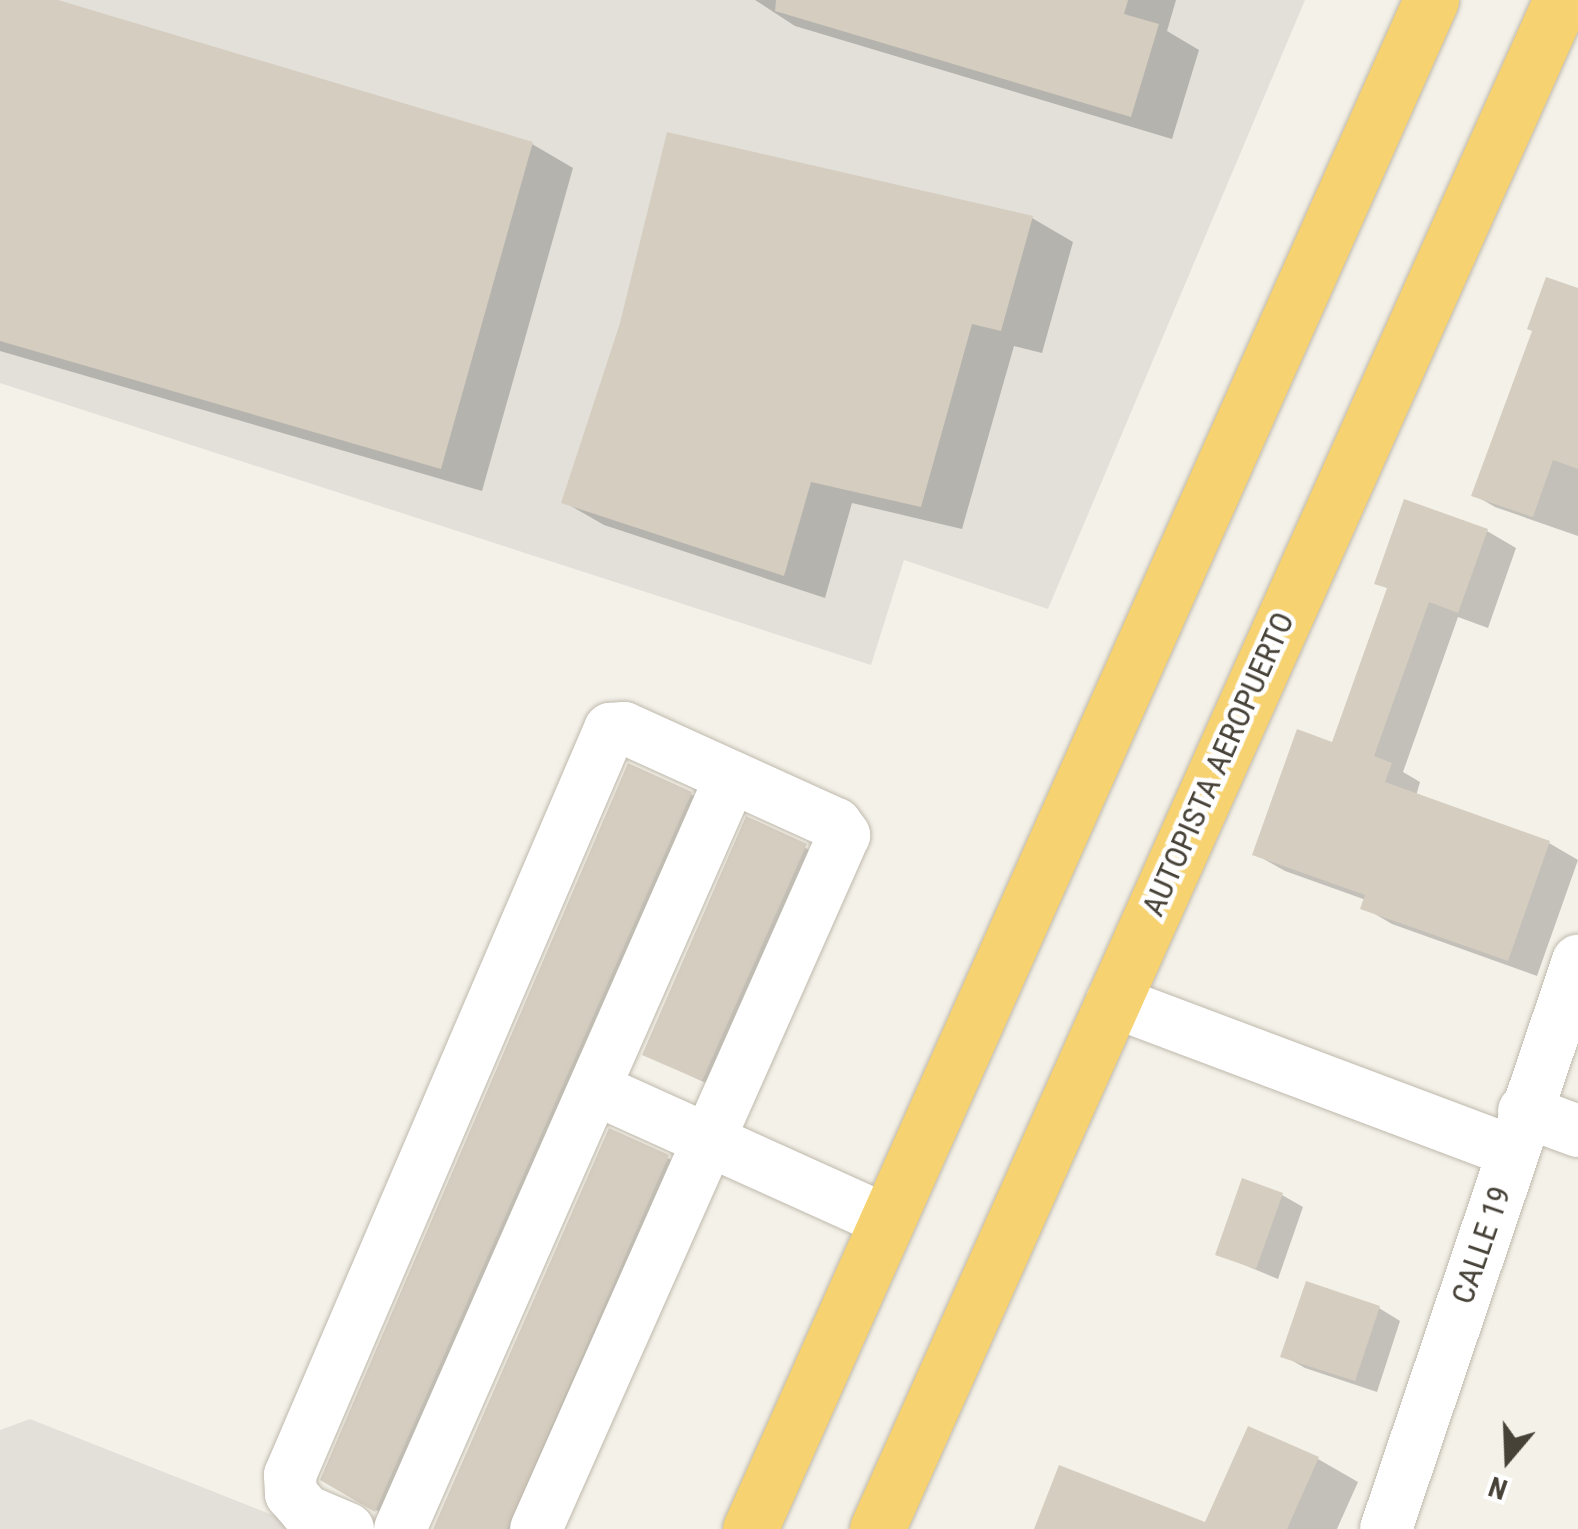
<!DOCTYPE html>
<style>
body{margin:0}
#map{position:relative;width:1578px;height:1529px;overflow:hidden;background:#f4f1e9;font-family:"Roboto Condensed",sans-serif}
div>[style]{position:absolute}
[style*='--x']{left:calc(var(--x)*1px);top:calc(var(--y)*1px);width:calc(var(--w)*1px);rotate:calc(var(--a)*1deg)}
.industrial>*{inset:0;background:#e3e0da}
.shadow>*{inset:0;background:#0003}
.building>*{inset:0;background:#d5cdbf}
.roads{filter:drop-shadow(0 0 2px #bfb9ac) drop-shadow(0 0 2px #bfb9ac)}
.minor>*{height:52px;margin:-26px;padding:0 26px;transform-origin:26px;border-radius:26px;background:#fff}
.highway>*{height:55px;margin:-27.5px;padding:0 27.5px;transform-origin:27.5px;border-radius:27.5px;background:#f7d271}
span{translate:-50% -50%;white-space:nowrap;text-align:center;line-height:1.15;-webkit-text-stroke:9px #fff;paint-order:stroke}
.street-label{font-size:32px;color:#474238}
.north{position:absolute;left:1458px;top:1409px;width:100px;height:100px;-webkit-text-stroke:8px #fff;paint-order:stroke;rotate:199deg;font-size:28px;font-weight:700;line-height:40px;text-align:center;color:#474238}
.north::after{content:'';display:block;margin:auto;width:35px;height:45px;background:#474238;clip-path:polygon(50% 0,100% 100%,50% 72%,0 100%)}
</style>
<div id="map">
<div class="industrial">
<div style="clip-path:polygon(0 0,1305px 0,1048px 609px,904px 560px,871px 665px,0 383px)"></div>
<div style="clip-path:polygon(30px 1419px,308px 1529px,0 1529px,0 1430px)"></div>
</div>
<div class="shadow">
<div style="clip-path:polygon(0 0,49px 0,532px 144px,573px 168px,482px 491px,0 351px)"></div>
<div style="clip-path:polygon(755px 0,1176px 0,1167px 31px,1199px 50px,1172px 139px,795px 26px)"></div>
<div style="clip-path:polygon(1032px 218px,1073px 242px,1042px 353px,1014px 346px,962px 529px,852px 503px,825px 598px,604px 525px,564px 502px)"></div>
<div style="clip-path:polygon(1578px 291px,1578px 536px,1495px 507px,1474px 495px)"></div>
<div style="clip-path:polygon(1487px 531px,1516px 548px,1488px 628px,1458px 617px,1403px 772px,1420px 782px,1416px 796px,1549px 843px,1578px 860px,1537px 976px,1392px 924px,1363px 907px,1366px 900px,1285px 871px,1255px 854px,1334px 745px,1389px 589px,1377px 582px)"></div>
<div style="clip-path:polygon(691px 794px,731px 817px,408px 1529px,324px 1479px)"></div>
<div style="clip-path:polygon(748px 820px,834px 862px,731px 1095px,645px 1054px)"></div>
<div style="clip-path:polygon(668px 1158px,709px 1181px,554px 1529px,435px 1529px)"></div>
<div style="clip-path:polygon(1282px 1195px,1303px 1207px,1278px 1279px,1218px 1254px)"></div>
<div style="clip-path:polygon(1379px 1308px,1400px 1321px,1377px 1392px,1305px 1368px,1284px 1356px)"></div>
<div style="clip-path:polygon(1318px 1459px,1358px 1482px,1337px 1529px,1036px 1529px,1206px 1525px)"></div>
</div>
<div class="building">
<div style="clip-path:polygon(0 0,58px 0,533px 142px,441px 469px,0 341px)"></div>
<div style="clip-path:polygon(776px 0,1128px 0,1124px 14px,1159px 24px,1131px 117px,775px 11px)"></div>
<div style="clip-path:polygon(667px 132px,1033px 216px,1001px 331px,972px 324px,921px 507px,811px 482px,784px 576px,561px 503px,620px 323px)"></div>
<div style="clip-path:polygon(1546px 277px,1578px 288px,1578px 469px,1553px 460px,1533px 517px,1471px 496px,1532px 331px,1527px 329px)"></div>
<div style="clip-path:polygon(1404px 499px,1488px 529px,1458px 613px,1429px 602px,1374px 756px,1392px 763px,1385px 782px,1550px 841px,1508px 961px,1360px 909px,1365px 895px,1252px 855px,1297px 729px,1332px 742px,1387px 588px,1374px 584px)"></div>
<div style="clip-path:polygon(628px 763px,692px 792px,375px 1512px,320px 1480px)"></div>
<div style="clip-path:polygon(746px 816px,807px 844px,702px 1081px,642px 1055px)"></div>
<div style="clip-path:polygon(609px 1128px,669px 1155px,507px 1529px,433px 1529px)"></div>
<div style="clip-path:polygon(1242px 1178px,1283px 1193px,1256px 1269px,1215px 1255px)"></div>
<div style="clip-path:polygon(1306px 1281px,1380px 1306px,1355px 1381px,1280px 1357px)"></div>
<div style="clip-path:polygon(1248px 1426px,1319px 1457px,1287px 1529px,1034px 1529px,1059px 1465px,1205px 1522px)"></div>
</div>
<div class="roads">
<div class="minor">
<div style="--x:1112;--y:1001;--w:427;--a:20.6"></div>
<div style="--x:595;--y:1089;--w:320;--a:24.3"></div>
<div style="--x:1524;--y:1111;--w:58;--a:20.3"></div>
<div style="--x:348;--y:1529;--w:46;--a:-156.8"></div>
<div style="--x:306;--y:1511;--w:23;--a:-131"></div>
<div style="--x:291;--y:1494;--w:19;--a:-93"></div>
<div style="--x:290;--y:1475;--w:812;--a:-66.78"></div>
<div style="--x:610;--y:729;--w:14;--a:-4"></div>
<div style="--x:624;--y:728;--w:233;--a:24.4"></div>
<div style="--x:836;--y:824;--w:14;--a:54"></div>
<div style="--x:844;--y:835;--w:759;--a:113.93"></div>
<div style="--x:400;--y:1529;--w:822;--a:-66.24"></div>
<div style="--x:1386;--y:1529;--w:600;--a:-71.32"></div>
</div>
<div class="highway">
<div style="--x:750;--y:1529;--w:1674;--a:-65.99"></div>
<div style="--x:877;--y:1529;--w:1675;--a:-65.9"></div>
</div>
</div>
<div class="street-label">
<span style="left:1218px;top:764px;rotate:-66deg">AUTOPISTA AEROPUERTO</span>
<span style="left:1481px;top:1245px;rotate:-71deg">CALLE 19</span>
</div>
<div class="north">N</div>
</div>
